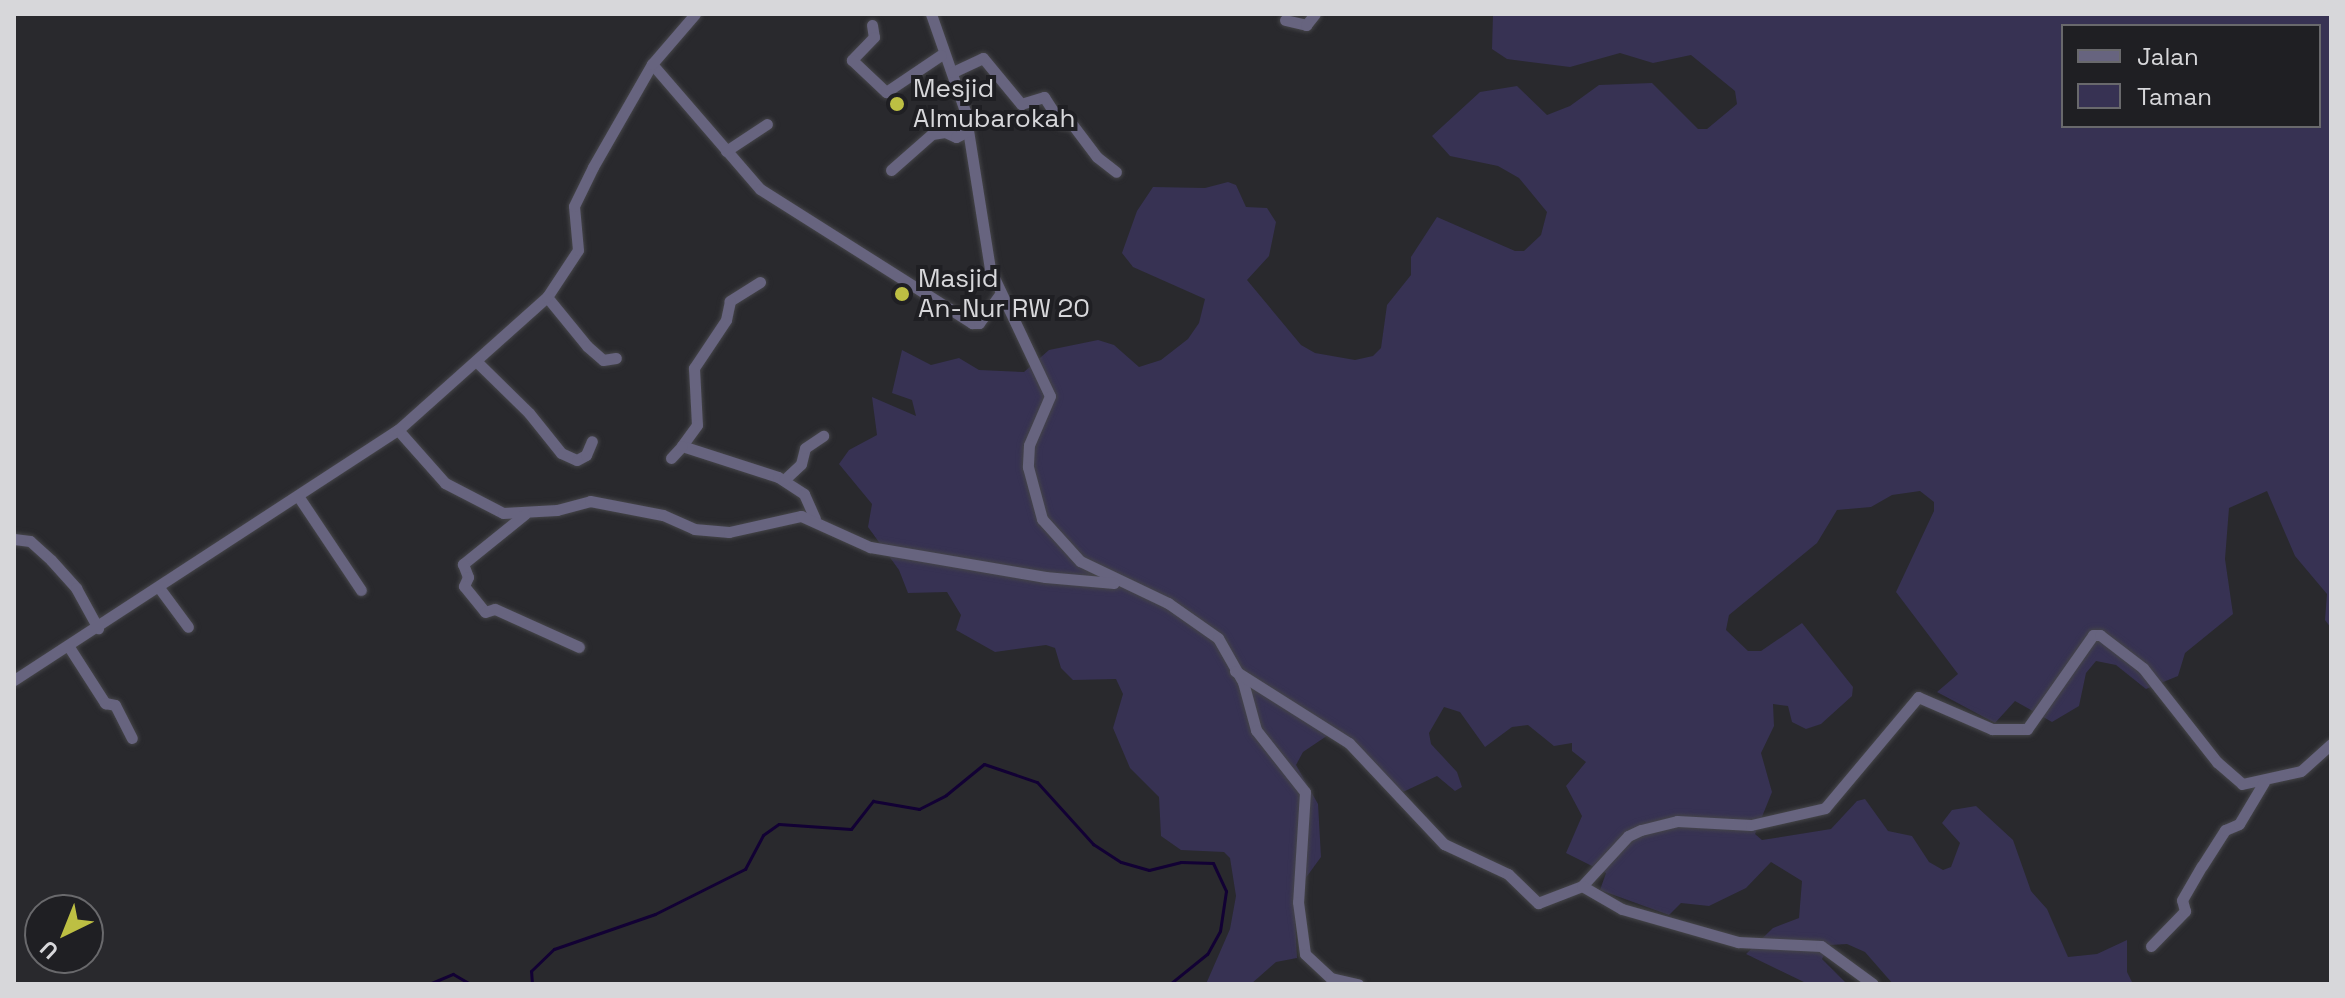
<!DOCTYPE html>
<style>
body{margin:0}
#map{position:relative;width:2345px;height:998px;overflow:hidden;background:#29292d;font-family:"Space Grotesk",sans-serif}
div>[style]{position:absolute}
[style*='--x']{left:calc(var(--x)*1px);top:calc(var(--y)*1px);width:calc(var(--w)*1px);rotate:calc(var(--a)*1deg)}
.green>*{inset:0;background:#373253}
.stream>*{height:3px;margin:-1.5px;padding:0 1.5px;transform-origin:1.5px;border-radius:1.5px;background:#120134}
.roads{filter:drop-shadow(0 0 2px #454549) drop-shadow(0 0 2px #454549)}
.minor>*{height:11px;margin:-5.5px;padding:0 5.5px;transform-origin:5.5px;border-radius:5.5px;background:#67647f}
.dots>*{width:22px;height:22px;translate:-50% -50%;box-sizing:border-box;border:4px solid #1f1f23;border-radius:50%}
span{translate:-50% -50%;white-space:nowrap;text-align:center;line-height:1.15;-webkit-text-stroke:8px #1f1f23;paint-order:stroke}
.poi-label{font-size:26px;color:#d7d7da}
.left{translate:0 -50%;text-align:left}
.frame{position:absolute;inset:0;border:16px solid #d7d7da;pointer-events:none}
.legend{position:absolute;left:2061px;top:24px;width:260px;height:104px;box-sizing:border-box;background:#1f1f23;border:2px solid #69696c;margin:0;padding:10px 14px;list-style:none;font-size:24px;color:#d7d7da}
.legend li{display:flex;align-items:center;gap:16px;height:40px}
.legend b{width:40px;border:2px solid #69696c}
.north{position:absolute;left:24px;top:894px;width:80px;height:80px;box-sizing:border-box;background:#1f1f23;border:2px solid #69696c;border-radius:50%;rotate:223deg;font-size:22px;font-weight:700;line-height:32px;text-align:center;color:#d7d7da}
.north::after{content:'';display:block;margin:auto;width:28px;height:36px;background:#bdbf43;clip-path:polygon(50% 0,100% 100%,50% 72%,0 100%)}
</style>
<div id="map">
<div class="green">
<div style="clip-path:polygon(evenodd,1493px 14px,2331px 14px,2331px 628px,2325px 620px,2327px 594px,2295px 556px,2267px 491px,2229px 508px,2225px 559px,2233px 614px,2185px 653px,2178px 676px,2146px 689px,2116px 665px,2096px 661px,2086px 673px,2079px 706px,2052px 722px,2015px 701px,1995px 723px,1937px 692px,1958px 674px,1896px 592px,1934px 511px,1934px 502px,1920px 491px,1892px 495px,1871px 507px,1837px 510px,1817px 543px,1729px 615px,1726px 630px,1748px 651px,1761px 651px,1802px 623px,1853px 687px,1852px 696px,1821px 724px,1806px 729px,1792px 722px,1788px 706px,1773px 704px,1774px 726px,1761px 753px,1772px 792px,1755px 834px,1762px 840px,1831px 829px,1857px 801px,1865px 799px,1888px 831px,1912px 836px,1929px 862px,1943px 870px,1951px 867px,1960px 843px,1942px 823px,1952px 810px,1976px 806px,2013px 840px,2031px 891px,2047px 909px,2068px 957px,2097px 954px,2127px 940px,2127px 972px,2133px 984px,1893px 984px,1865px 952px,1847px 944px,1830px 945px,1822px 959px,1845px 982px,1808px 984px,1746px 954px,1773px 928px,1799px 918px,1802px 881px,1771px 862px,1746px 888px,1709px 906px,1681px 903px,1669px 915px,1600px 890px,1606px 873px,1566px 853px,1582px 816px,1566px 786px,1586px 762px,1572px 751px,1572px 743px,1554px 746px,1528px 725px,1512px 727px,1485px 747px,1460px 712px,1444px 707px,1429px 733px,1431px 744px,1457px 772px,1462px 787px,1455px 791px,1437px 776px,1403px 792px,1337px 729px,1303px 752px,1296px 765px,1318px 804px,1321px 857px,1294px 894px,1297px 958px,1276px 962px,1251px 984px,1206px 984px,1230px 929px,1236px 896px,1230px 858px,1224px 852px,1181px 850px,1161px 836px,1159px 797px,1130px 768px,1113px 728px,1123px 694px,1116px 679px,1073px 680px,1061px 668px,1055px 648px,1046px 645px,995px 652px,956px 630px,961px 615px,947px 592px,908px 593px,899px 570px,868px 527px,872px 504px,839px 464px,849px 450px,877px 435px,872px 397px,916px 416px,912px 400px,892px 393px,902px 350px,931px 365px,959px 358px,979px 370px,1024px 372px,1049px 350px,1098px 340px,1114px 345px,1139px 367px,1161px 360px,1188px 339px,1199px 323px,1205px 299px,1133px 267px,1122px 253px,1137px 211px,1153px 187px,1205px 188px,1228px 182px,1236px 185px,1246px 207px,1267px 208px,1276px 222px,1269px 256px,1247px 280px,1301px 345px,1315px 353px,1355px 360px,1373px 356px,1381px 348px,1387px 305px,1411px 275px,1411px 257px,1437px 217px,1515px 251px,1524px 251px,1541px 235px,1547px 212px,1519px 178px,1498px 166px,1450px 156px,1432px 136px,1480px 92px,1517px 86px,1547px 115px,1570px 106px,1599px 85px,1652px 83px,1698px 129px,1707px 129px,1737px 104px,1735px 91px,1691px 55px,1653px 63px,1620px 53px,1570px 67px,1507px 59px,1492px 49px,1493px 14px,2063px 26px,2319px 26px,2319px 126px,2063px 126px,2063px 26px)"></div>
</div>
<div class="stream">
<div style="--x:429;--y:984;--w:26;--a:-23"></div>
<div style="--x:453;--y:974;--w:20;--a:30"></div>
<div style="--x:532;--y:984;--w:13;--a:-94"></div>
<div style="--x:531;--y:971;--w:32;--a:-44"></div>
<div style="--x:554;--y:949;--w:107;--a:-19.1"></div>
<div style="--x:655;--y:914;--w:101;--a:-26.6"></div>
<div style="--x:745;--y:869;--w:38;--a:-62"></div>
<div style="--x:763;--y:835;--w:19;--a:-35"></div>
<div style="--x:779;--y:824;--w:72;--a:4"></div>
<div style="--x:851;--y:829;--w:36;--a:-52"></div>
<div style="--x:873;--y:801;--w:47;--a:9.9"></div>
<div style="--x:919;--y:809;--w:30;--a:-27"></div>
<div style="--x:946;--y:795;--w:49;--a:-39.2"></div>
<div style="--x:984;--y:764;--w:56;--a:18.8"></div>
<div style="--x:1037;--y:782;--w:84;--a:47.9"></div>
<div style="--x:1093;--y:844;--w:33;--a:33"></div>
<div style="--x:1121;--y:862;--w:29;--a:16"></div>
<div style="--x:1149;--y:870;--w:33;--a:-14"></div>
<div style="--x:1181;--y:862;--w:32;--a:2"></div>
<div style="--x:1213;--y:863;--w:31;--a:65"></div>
<div style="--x:1226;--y:891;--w:40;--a:98.5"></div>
<div style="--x:1220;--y:931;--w:26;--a:119"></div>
<div style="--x:1207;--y:954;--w:48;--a:141"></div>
</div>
<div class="roads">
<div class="minor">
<div style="--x:931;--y:14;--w:103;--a:70.7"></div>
<div style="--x:965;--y:111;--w:160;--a:81"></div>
<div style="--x:990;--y:269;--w:140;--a:64.7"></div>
<div style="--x:1050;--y:396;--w:53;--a:113.2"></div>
<div style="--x:1029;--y:445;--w:22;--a:93"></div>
<div style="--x:1028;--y:467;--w:54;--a:74.9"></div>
<div style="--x:1042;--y:519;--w:57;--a:47.9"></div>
<div style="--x:1080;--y:561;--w:98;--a:25.5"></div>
<div style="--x:1168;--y:603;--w:61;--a:35"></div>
<div style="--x:1218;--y:638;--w:51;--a:60.4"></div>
<div style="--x:1243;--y:682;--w:50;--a:74.8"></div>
<div style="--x:1256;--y:730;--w:79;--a:51.7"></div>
<div style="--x:1305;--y:792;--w:110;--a:93.6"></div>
<div style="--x:1298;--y:902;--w:52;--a:82.3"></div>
<div style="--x:1305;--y:954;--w:35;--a:43"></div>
<div style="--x:1331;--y:978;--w:28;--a:13"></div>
<div style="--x:1285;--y:20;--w:22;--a:13"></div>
<div style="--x:1306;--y:25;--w:14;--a:-51"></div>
<div style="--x:872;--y:25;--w:12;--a:81"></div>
<div style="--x:874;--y:37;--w:32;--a:134"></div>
<div style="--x:852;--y:60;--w:47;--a:43.3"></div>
<div style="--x:886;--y:92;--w:66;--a:-33.9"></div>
<div style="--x:652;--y:64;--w:165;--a:49.2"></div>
<div style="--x:760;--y:189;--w:251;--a:32.3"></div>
<div style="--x:972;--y:323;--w:7;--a:0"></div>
<div style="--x:979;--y:323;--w:36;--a:-54"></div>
<div style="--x:953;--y:72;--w:33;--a:-25"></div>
<div style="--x:983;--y:58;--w:60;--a:50.4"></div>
<div style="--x:1021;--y:104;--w:24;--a:-17"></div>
<div style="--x:1044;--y:97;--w:31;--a:57"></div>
<div style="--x:1061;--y:123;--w:11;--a:5"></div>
<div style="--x:1072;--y:124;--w:41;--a:52.9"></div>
<div style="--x:1097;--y:157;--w:24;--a:38"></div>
<div style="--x:726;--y:151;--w:49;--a:-33.4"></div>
<div style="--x:891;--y:170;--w:55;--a:-41.3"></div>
<div style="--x:932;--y:134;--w:13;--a:-9"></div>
<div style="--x:945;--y:132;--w:12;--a:24"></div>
<div style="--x:956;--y:137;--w:13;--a:-27"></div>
<div style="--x:760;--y:282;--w:36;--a:148"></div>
<div style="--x:730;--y:301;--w:19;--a:102"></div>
<div style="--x:726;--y:320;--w:58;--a:123.7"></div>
<div style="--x:694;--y:368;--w:57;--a:87"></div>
<div style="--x:697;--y:425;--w:26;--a:126"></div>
<div style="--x:682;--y:446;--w:101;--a:17.9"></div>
<div style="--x:778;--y:477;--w:31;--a:33"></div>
<div style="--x:804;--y:494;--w:27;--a:66"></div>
<div style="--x:547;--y:297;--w:63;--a:50.8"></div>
<div style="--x:587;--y:346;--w:21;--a:41"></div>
<div style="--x:603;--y:360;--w:13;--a:-9"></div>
<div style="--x:477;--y:362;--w:73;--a:44.4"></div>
<div style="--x:529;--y:413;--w:51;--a:51.3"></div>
<div style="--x:561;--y:453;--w:17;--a:24"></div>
<div style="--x:577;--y:460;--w:10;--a:-29"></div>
<div style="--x:586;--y:455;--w:15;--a:-67"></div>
<div style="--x:398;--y:430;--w:71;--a:48.4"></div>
<div style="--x:445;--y:483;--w:65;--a:27.3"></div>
<div style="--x:503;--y:513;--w:54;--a:-3.2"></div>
<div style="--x:557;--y:510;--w:34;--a:-15"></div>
<div style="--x:590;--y:501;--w:74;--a:10.9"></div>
<div style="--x:663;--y:515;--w:34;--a:24"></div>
<div style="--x:694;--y:529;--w:35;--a:5"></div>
<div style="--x:729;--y:532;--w:74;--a:-12.5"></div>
<div style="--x:801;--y:516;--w:76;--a:24.2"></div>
<div style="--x:870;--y:547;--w:178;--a:9.7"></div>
<div style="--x:1045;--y:577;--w:69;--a:5"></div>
<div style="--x:671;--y:458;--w:16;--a:-47"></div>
<div style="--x:784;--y:480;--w:23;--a:-43"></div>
<div style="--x:801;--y:464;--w:16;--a:-76"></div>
<div style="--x:805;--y:448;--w:22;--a:-34"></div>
<div style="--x:298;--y:496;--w:113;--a:56.2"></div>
<div style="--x:525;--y:514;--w:80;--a:141.1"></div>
<div style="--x:463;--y:564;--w:14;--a:69"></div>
<div style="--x:468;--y:577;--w:10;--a:114"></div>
<div style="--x:464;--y:586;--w:33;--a:51"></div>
<div style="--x:485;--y:612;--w:10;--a:-17"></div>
<div style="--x:495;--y:609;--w:92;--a:24.3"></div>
<div style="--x:14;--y:539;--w:16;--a:7"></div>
<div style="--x:30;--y:541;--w:28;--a:42"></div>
<div style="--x:51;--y:560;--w:38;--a:48"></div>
<div style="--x:76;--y:588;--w:46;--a:61.2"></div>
<div style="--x:160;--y:589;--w:47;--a:53.6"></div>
<div style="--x:69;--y:647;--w:67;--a:57.3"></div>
<div style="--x:105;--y:703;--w:10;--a:11"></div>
<div style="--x:115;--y:705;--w:37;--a:63"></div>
<div style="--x:1235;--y:671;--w:135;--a:32.3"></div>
<div style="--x:1349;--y:743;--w:139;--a:46.8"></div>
<div style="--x:1444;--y:844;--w:71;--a:25.1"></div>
<div style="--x:1508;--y:874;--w:42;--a:44"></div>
<div style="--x:1538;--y:903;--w:47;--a:-21.1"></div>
<div style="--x:1582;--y:886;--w:68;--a:-47.4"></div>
<div style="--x:1628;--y:836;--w:14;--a:-25"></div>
<div style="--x:1641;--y:830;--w:37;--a:-14"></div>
<div style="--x:1677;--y:821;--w:74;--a:3.1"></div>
<div style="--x:1751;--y:825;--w:76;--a:-12.9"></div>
<div style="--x:1825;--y:808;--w:145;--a:-50"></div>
<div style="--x:1918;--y:697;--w:81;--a:23.4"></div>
<div style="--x:1992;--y:729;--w:35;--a:0"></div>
<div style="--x:2027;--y:729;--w:115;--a:-54.9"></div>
<div style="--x:2093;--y:635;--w:7;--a:0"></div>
<div style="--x:2100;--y:635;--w:54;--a:37.5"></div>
<div style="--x:2143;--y:668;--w:120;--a:51.8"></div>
<div style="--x:2217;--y:762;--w:33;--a:41"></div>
<div style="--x:2242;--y:784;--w:60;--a:-12.4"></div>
<div style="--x:2301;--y:771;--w:40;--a:-42"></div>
<div style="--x:14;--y:680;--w:458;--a:-33.1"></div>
<div style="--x:398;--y:430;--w:200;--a:-41.8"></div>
<div style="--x:547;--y:297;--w:56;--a:-56.6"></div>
<div style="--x:578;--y:250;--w:44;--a:-95.2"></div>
<div style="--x:574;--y:206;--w:43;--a:-64"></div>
<div style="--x:593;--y:167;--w:119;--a:-60.2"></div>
<div style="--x:652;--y:64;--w:66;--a:-49.3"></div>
<div style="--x:1582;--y:886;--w:46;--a:29.9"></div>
<div style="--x:1622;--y:909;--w:121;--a:15.9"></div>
<div style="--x:1738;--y:942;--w:83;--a:2.8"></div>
<div style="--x:1821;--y:946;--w:64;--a:36.2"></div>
<div style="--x:2151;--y:946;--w:49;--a:-45.8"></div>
<div style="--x:2185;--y:911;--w:11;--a:-105"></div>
<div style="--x:2182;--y:900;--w:39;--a:-60"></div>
<div style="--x:2202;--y:866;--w:43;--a:-57.4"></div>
<div style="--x:2225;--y:830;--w:15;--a:-23"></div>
<div style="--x:2239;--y:824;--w:49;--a:-59.2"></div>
</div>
</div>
<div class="dots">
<div style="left:897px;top:104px;background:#bdbf43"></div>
<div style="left:902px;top:294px;background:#bdbf43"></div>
</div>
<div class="poi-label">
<span class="left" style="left:913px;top:104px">Mesjid<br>Almubarokah</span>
<span class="left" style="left:918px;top:294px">Masjid<br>An-Nur RW 20</span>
</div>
<div class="frame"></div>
<ul class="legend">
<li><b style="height:10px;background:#67647f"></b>Jalan</li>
<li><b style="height:22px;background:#373253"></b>Taman</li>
</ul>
<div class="north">U</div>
</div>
